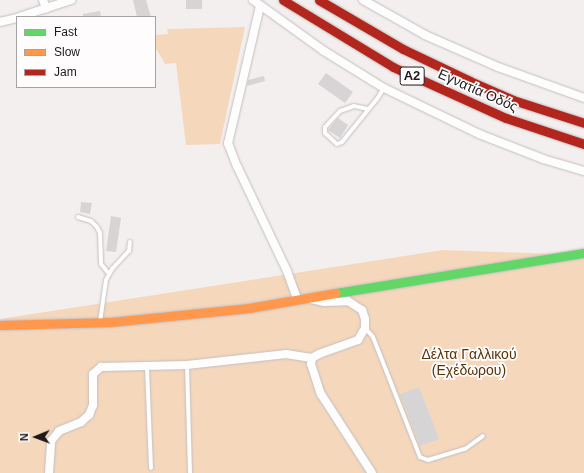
<!DOCTYPE html>
<meta charset="utf-8">
<style>
body{margin:0}
#map{position:relative;width:584px;height:473px;overflow:hidden;background:#f4efef;font-family:Arial,sans-serif}
div>[style]{position:absolute}
[style*='--x']{left:calc(var(--x)*1px);top:calc(var(--y)*1px);width:calc(var(--w)*1px);rotate:calc(var(--a)*1deg)}
.green>*{inset:0;background:#f5d7bc}
.building>*{inset:0;background:#d7d4d5}
.roads{filter:drop-shadow(0 0 1px #c3bfbf) drop-shadow(0 0 1px #c3bfbf)}
.lane>*{height:4px;margin:-2px;padding:0 2px;transform-origin:2px;border-radius:2px;background:#fdfdfd}
.street>*{height:8px;margin:-4px;padding:0 4px;transform-origin:4px;border-radius:4px;background:#fdfdfd}
.fast>*{height:9px;margin:-4.5px;padding:0 4.5px;transform-origin:4.5px;border-radius:4.5px;background:#63d668}
.slow>*{height:9px;margin:-4.5px;padding:0 4.5px;transform-origin:4.5px;border-radius:4.5px;background:#ff974d}
.jam>*{height:9px;margin:-4.5px;padding:0 4.5px;transform-origin:4.5px;border-radius:4.5px;background:#b3261e}
span{translate:-50% -50%;white-space:nowrap;text-align:center;line-height:1.15;-webkit-text-stroke:3.5px #fefcfc;paint-order:stroke}
.shield-label span{padding:1px 3px;background:#fefcfc;border:1px solid;border-radius:3px;-webkit-text-stroke-width:0}
.shield-label{font-size:13px;color:#1e1a1b;font-weight:700}
.street-label{font-size:14px;color:#1e1a1b}
.park-label{font-size:14px;color:#563408}
.legend{position:absolute;left:16px;top:16px;width:140px;height:72px;box-sizing:border-box;background:#fefcfc;border:1px solid #a4a2a2;margin:0;padding:5px 7px;list-style:none;font-size:12px;color:#1e1a1b}
.legend li{display:flex;align-items:center;gap:8px;height:20px}
.legend b{width:20px;border:1px solid #a4a2a2}
.north{position:absolute;left:16px;top:417px;width:40px;height:40px;-webkit-text-stroke:3px #fefcfc;paint-order:stroke;rotate:269deg;font-size:11px;font-weight:700;line-height:16px;text-align:center;color:#1e1a1b}
.north::after{content:'';display:block;margin:auto;width:14px;height:18px;background:#1e1a1b;clip-path:polygon(50% 0,100% 100%,50% 72%,0 100%)}
</style>
<div id="map">
<div class="green">
<div style="clip-path:polygon(245px 27px,220px 144px,186px 145px,176px 63px,165px 64px,155px 47px,155px 35px,168px 34px,167px 29px)"></div>
<div style="clip-path:polygon(443px 250px,584px 255px,584px 473px,0 473px,0 319px)"></div>
</div>
<div class="building">
<div style="clip-path:polygon(133px 0,146px 0,151px 17px,137px 17px)"></div>
<div style="clip-path:polygon(186px 0,202px 0,202px 9px,186px 9px)"></div>
<div style="clip-path:polygon(100px 11px,101px 17px,83px 17px,83px 14px)"></div>
<div style="clip-path:polygon(326px 73px,353px 92px,345px 103px,318px 84px)"></div>
<div style="clip-path:polygon(264px 76px,265px 81px,247px 86px,248px 80px)"></div>
<div style="clip-path:polygon(338px 118px,348px 125px,340px 138px,328px 130px)"></div>
<div style="clip-path:polygon(81px 202px,92px 203px,90px 214px,80px 212px)"></div>
<div style="clip-path:polygon(111px 216px,121px 218px,116px 252px,106px 251px)"></div>
<div style="clip-path:polygon(419px 387px,439px 439px,420px 446px,400px 394px)"></div>
</div>
<div class="roads">
<div class="lane">
<div style="--x:368;--y:109;--w:14;--a:-168"></div>
<div style="--x:354;--y:106;--w:15;--a:160"></div>
<div style="--x:340;--y:111;--w:22;--a:133"></div>
<div style="--x:325;--y:127;--w:6;--a:90"></div>
<div style="--x:325;--y:133;--w:16;--a:43"></div>
<div style="--x:337;--y:144;--w:5;--a:-22"></div>
<div style="--x:342;--y:142;--w:55;--a:-50.9"></div>
<div style="--x:377;--y:99;--w:13;--a:-58"></div>
<div style="--x:78;--y:217;--w:14;--a:17"></div>
<div style="--x:91;--y:221;--w:8;--a:45"></div>
<div style="--x:97;--y:227;--w:7;--a:63"></div>
<div style="--x:100;--y:233;--w:31;--a:88"></div>
<div style="--x:101;--y:264;--w:13;--a:51"></div>
<div style="--x:100;--y:322;--w:42;--a:-81.9"></div>
<div style="--x:106;--y:280;--w:13;--a:-61"></div>
<div style="--x:112;--y:269;--w:25;--a:-47"></div>
<div style="--x:129;--y:251;--w:9;--a:-84"></div>
<div style="--x:365;--y:328;--w:12;--a:48"></div>
<div style="--x:373;--y:337;--w:129;--a:68.6"></div>
<div style="--x:420;--y:457;--w:9;--a:21"></div>
<div style="--x:428;--y:460;--w:39;--a:-17"></div>
<div style="--x:465;--y:449;--w:22;--a:-36"></div>
<div style="--x:187;--y:365;--w:108;--a:88.4"></div>
<div style="--x:147;--y:368;--w:100;--a:87.7"></div>
</div>
<div class="street">
<div style="--x:43;--y:0;--w:9;--a:69"></div>
<div style="--x:253;--y:0;--w:87;--a:35.7"></div>
<div style="--x:324;--y:51;--w:70;--a:31.7"></div>
<div style="--x:384;--y:88;--w:106;--a:25.8"></div>
<div style="--x:479;--y:134;--w:69;--a:21.3"></div>
<div style="--x:543;--y:159;--w:43;--a:16.3"></div>
<div style="--x:363;--y:0;--w:71;--a:29.4"></div>
<div style="--x:425;--y:35;--w:80;--a:23.7"></div>
<div style="--x:498;--y:67;--w:91;--a:19.8"></div>
<div style="--x:260;--y:6;--w:141;--a:103.1"></div>
<div style="--x:228;--y:143;--w:25;--a:69"></div>
<div style="--x:237;--y:166;--w:116;--a:64.5"></div>
<div style="--x:287;--y:271;--w:30;--a:70"></div>
<div style="--x:19;--y:17;--w:55;--a:-18.1"></div>
<div style="--x:0;--y:22;--w:17;--a:-13"></div>
<div style="--x:311;--y:299;--w:13;--a:13"></div>
<div style="--x:324;--y:302;--w:24;--a:-2"></div>
<div style="--x:348;--y:301;--w:17;--a:33"></div>
<div style="--x:362;--y:310;--w:9;--a:72"></div>
<div style="--x:365;--y:319;--w:9;--a:90"></div>
<div style="--x:365;--y:328;--w:14;--a:120"></div>
<div style="--x:358;--y:340;--w:41;--a:160.3"></div>
<div style="--x:319;--y:354;--w:8;--a:150"></div>
<div style="--x:312;--y:358;--w:6;--a:99"></div>
<div style="--x:311;--y:364;--w:32;--a:72"></div>
<div style="--x:321;--y:394;--w:94;--a:57.2"></div>
<div style="--x:49;--y:473;--w:32;--a:-86"></div>
<div style="--x:51;--y:441;--w:13;--a:-51"></div>
<div style="--x:59;--y:431;--w:24;--a:-22"></div>
<div style="--x:81;--y:422;--w:11;--a:-41"></div>
<div style="--x:89;--y:415;--w:11;--a:-68"></div>
<div style="--x:93;--y:405;--w:31;--a:-90"></div>
<div style="--x:93;--y:374;--w:11;--a:-41"></div>
<div style="--x:101;--y:367;--w:86;--a:-1.3"></div>
<div style="--x:187;--y:365;--w:100;--a:-6.3"></div>
<div style="--x:286;--y:354;--w:26;--a:9"></div>
</div>
<div class="fast">
<div style="--x:336;--y:293;--w:251;--a:-9.2"></div>
</div>
<div class="slow">
<div style="--x:0;--y:325;--w:111;--a:-1.5"></div>
<div style="--x:111;--y:322;--w:139;--a:-5.8"></div>
<div style="--x:249;--y:308;--w:88;--a:-9.8"></div>
</div>
<div class="jam">
<div style="--x:283;--y:0;--w:129;--a:31.3"></div>
<div style="--x:393;--y:67;--w:124;--a:24.3"></div>
<div style="--x:506;--y:118;--w:82;--a:18.4"></div>
<div style="--x:319;--y:0;--w:97;--a:30.3"></div>
<div style="--x:403;--y:49;--w:74;--a:25.5"></div>
<div style="--x:470;--y:81;--w:47;--a:23.8"></div>
<div style="--x:513;--y:100;--w:75;--a:17.9"></div>
</div>
</div>
<div class="shield-label">
<span style="left:412px;top:76px">Α2</span>
</div>
<div class="street-label">
<span style="left:478px;top:90px;rotate:24deg">Εγνατία Οδός</span>
</div>
<div class="park-label">
<span style="left:469px;top:362px">Δέλτα Γαλλικού<br>(Εχέδωρου)</span>
</div>
<ul class="legend">
<li><b style="height:5px;background:#63d668"></b>Fast</li>
<li><b style="height:5px;background:#ff974d"></b>Slow</li>
<li><b style="height:5px;background:#b3261e"></b>Jam</li>
</ul>
<div class="north">N</div>
</div>
